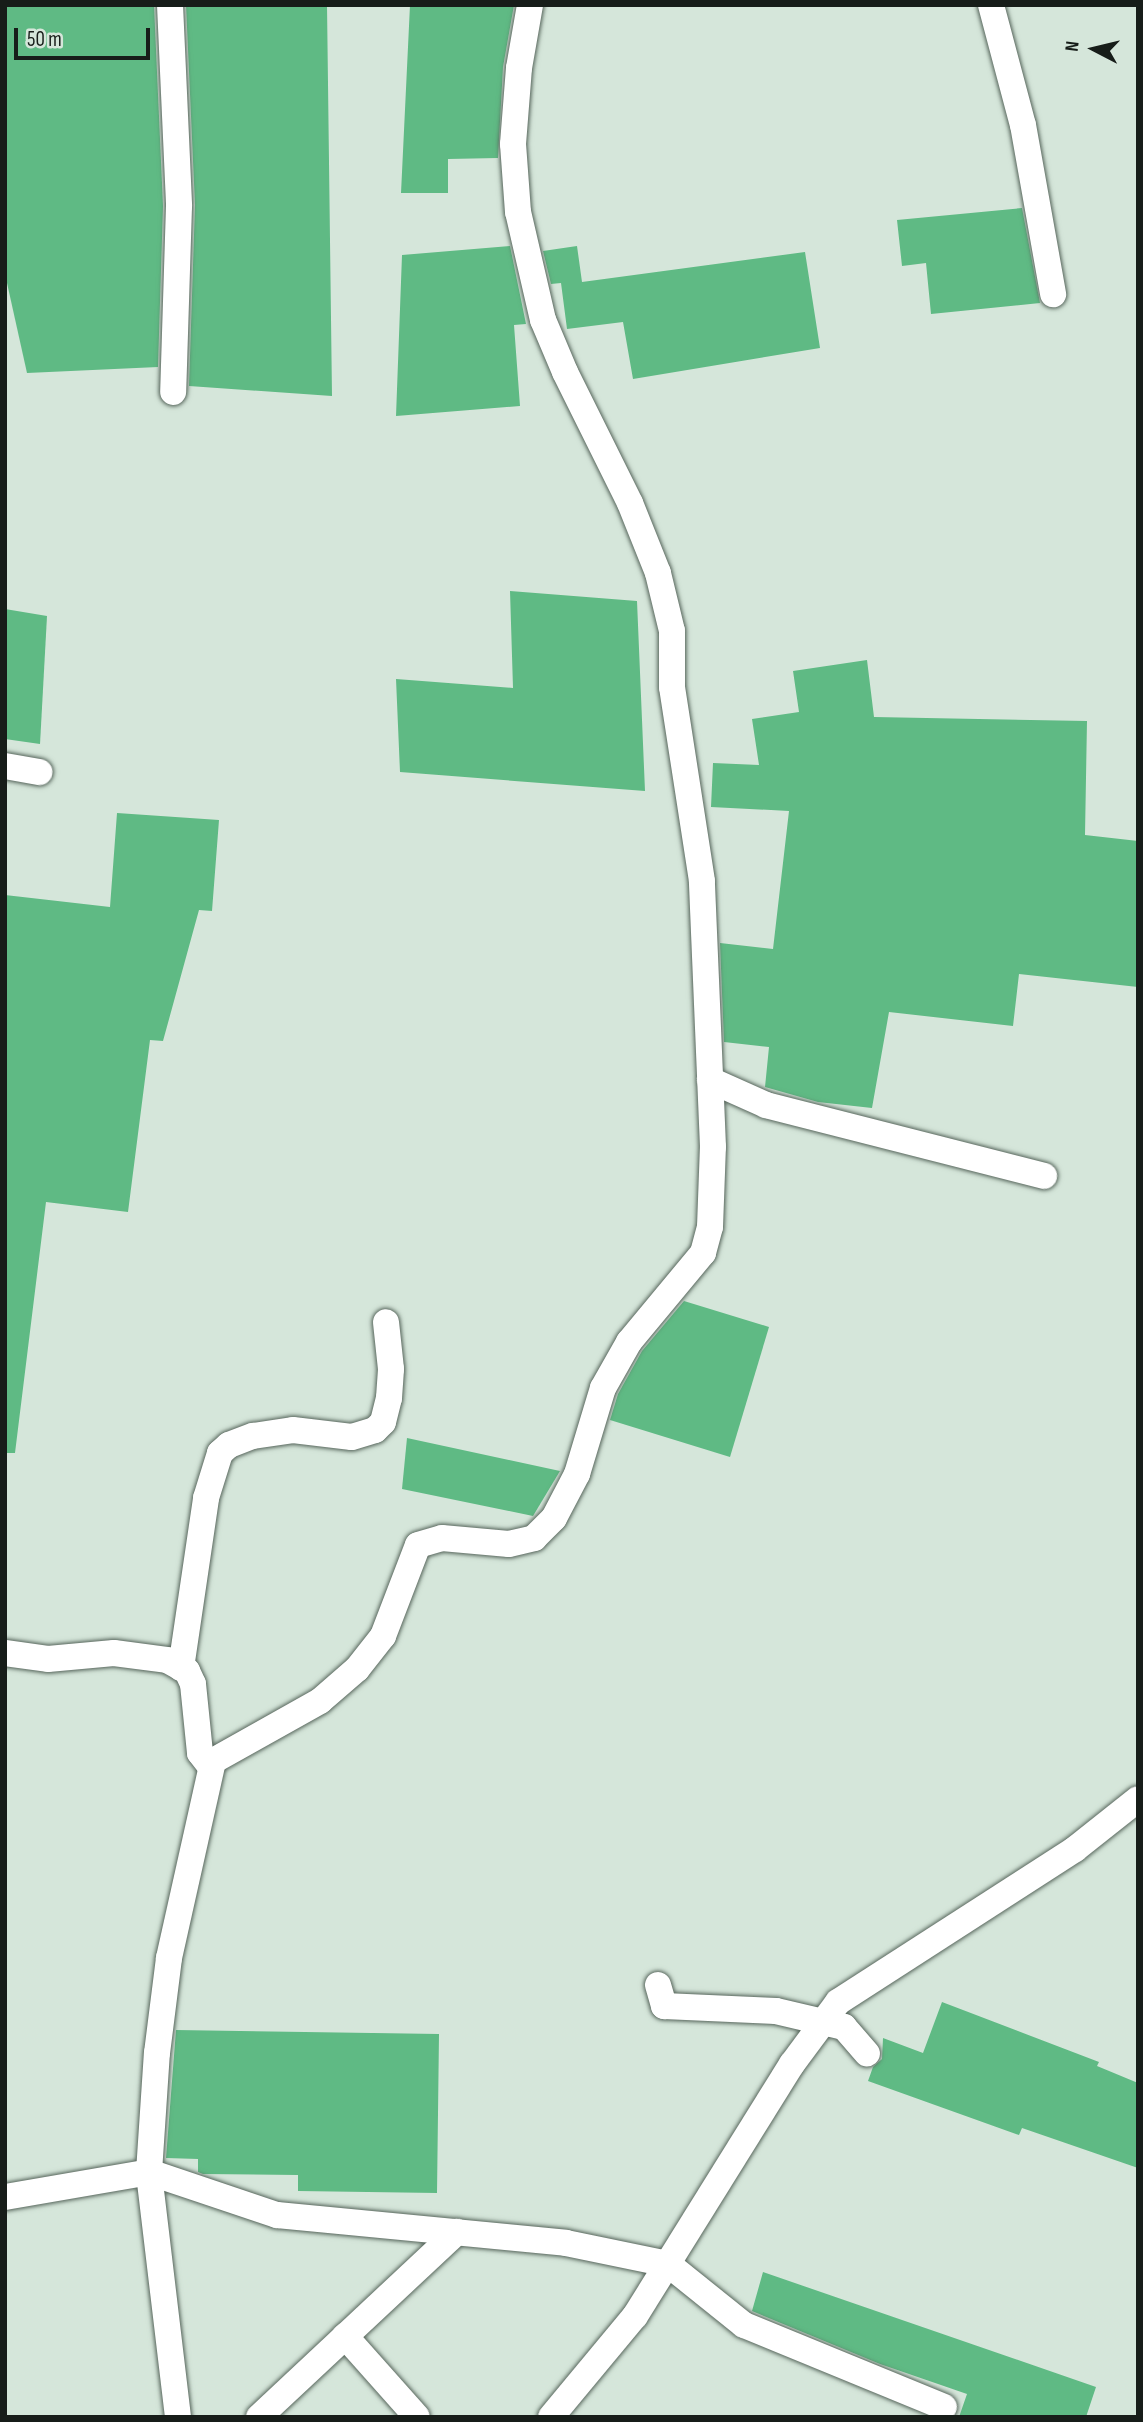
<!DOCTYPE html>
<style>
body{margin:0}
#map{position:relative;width:1143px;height:2422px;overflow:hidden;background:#d5e6da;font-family:"Sofia Sans Condensed",sans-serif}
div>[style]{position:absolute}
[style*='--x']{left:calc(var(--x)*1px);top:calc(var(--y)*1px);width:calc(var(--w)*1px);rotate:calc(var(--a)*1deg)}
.building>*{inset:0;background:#5fba84}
.roads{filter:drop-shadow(0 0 2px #57665c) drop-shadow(0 0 2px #57665c)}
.minor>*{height:26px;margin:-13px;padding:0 13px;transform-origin:13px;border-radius:13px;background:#fff}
span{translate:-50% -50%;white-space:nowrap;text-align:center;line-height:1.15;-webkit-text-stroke:7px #d5e6da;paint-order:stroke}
.frame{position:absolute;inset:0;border:7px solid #171d19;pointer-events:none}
.north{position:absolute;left:1059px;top:14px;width:70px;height:70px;-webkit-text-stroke:5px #d5e6da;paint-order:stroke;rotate:277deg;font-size:19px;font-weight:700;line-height:28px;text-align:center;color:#171d19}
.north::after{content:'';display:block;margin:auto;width:24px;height:32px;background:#171d19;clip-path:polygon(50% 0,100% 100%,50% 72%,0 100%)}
.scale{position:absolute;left:14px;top:28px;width:136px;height:32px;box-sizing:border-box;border:4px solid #171d19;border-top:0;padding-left:9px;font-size:21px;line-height:24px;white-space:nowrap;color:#171d19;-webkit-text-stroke:5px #d5e6da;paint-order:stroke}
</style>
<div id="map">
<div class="building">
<div style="clip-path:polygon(5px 5px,154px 5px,163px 206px,158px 367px,27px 373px,5px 274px)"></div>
<div style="clip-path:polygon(186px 5px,327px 5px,332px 396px,189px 386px,195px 205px)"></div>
<div style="clip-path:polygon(410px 5px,514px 5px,503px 67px,498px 158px,448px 159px,448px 193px,401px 193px)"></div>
<div style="clip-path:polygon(1022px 208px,1040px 303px,931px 314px,926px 263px,902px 266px,897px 220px)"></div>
<div style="clip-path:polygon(510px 246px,526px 324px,514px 325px,520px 406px,396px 416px,402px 255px)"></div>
<div style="clip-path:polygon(577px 246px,582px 282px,805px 252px,820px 348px,633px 379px,623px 322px,567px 329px,561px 283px,551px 284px,543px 251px)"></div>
<div style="clip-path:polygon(510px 591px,637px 601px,645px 791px,400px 772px,396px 679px,513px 688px)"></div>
<div style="clip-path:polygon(5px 609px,47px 616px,40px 744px,5px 739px)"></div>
<div style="clip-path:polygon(867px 660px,874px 717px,1087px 721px,1085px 835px,1138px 841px,1138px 987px,1019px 974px,1013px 1026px,889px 1012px,872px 1108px,818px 1102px,765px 1087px,769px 1047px,724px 1042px,720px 943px,773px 949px,789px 811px,711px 807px,713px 763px,759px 765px,752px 719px,799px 712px,793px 671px)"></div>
<div style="clip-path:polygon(117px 813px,219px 820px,212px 911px,199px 910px,163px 1041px,150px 1040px,128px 1212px,46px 1202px,15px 1453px,5px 1453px,5px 895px,110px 907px)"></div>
<div style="clip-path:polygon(684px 1301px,769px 1327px,730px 1457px,610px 1420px,618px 1394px,642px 1351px)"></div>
<div style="clip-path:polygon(407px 1438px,560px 1471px,533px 1516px,402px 1489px)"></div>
<div style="clip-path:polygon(942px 2002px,1099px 2062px,1097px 2066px,1138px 2083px,1138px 2168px,1022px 2128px,1019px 2135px,868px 2081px,873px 2067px,882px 2059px,883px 2038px,923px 2053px)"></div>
<div style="clip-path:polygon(176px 2030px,439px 2034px,437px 2193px,298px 2191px,298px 2175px,203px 2174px,198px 2172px,198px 2159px,166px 2158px)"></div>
<div style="clip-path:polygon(763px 2272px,1096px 2387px,1086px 2417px,959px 2417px,967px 2394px,880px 2364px,752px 2311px)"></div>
</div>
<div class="roads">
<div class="minor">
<div style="--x:170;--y:5;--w:201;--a:87.4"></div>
<div style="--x:179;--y:206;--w:186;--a:91.8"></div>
<div style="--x:991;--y:5;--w:124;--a:75.1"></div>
<div style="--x:1023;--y:125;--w:172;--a:79.9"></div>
<div style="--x:5;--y:766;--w:35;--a:10"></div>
<div style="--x:710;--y:1080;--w:61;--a:24.1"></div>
<div style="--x:766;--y:1105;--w:287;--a:14.3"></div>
<div style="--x:5;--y:1653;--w:43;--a:7.9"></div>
<div style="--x:48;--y:1659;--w:66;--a:-5.2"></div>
<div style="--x:114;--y:1653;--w:53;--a:7.5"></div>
<div style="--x:167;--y:1660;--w:23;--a:29"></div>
<div style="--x:187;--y:1671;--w:14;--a:65"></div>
<div style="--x:193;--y:1684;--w:69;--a:84.2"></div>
<div style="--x:200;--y:1753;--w:18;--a:52"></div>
<div style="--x:181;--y:1668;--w:172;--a:-81.6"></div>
<div style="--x:206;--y:1498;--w:47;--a:-72.7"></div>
<div style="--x:220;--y:1453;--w:12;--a:-42"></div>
<div style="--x:229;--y:1445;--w:26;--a:-21"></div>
<div style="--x:253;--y:1436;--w:40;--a:-8.5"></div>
<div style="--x:293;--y:1430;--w:59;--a:6.8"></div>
<div style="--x:352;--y:1437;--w:24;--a:-17"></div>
<div style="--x:375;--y:1430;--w:11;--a:-45"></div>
<div style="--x:383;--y:1422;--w:25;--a:-76"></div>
<div style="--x:389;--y:1398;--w:29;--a:-86"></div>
<div style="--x:391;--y:1369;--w:47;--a:-96.1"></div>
<div style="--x:658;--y:1985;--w:22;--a:74"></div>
<div style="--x:664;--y:2006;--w:112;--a:2.6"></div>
<div style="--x:776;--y:2011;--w:70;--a:13.2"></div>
<div style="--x:844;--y:2027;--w:35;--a:49"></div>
<div style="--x:5;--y:2197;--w:146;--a:-9.8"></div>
<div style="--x:149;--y:2172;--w:119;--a:-86.2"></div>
<div style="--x:157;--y:2053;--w:96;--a:-82.8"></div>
<div style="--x:169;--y:1958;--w:202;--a:-77.4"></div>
<div style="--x:213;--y:1761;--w:123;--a:-29.3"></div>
<div style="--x:320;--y:1701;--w:49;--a:-40.9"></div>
<div style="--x:357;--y:1669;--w:42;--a:-51.8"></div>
<div style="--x:383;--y:1636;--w:97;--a:-69"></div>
<div style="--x:418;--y:1545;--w:25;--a:-16"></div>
<div style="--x:442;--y:1538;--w:67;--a:5.1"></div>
<div style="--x:509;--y:1544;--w:26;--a:-13"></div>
<div style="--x:534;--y:1538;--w:28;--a:-45"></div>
<div style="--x:554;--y:1518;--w:50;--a:-62.4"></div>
<div style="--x:577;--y:1474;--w:90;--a:-73.2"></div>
<div style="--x:603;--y:1388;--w:53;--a:-60.5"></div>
<div style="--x:629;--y:1342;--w:116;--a:-50.3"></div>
<div style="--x:703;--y:1253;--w:27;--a:-75"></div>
<div style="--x:710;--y:1227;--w:80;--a:-87.9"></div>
<div style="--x:713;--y:1147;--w:266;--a:-92.4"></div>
<div style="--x:702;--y:881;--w:196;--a:-98.8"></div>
<div style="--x:672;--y:687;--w:56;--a:-90"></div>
<div style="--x:672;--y:631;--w:60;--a:-103.6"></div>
<div style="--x:658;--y:573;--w:75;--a:-111.8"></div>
<div style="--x:630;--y:503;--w:146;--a:-116.4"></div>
<div style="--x:565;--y:372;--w:56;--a:-112.9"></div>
<div style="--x:543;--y:320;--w:111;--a:-103"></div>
<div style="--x:518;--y:212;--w:68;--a:-94.2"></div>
<div style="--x:513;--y:144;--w:76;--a:-85.5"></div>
<div style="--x:519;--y:68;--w:64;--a:-80.1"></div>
<div style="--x:345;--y:2336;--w:108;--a:48.4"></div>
<div style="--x:178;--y:2417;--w:247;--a:-96.8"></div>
<div style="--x:149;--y:2172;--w:135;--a:18.6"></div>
<div style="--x:277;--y:2215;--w:290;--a:5.5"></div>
<div style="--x:566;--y:2243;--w:104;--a:11.6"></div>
<div style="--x:668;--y:2264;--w:97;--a:38.8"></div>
<div style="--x:744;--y:2325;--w:216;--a:22.3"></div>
<div style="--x:259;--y:2417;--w:271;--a:-43.1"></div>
<div style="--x:551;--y:2417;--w:131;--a:-50.3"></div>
<div style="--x:635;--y:2316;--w:297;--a:-58.1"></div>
<div style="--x:792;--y:2064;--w:77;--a:-53.4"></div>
<div style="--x:838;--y:2002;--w:282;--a:-32.8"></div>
<div style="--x:1075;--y:1849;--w:80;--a:-38.4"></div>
</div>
</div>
<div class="frame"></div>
<div class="north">N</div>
<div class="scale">50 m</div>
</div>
